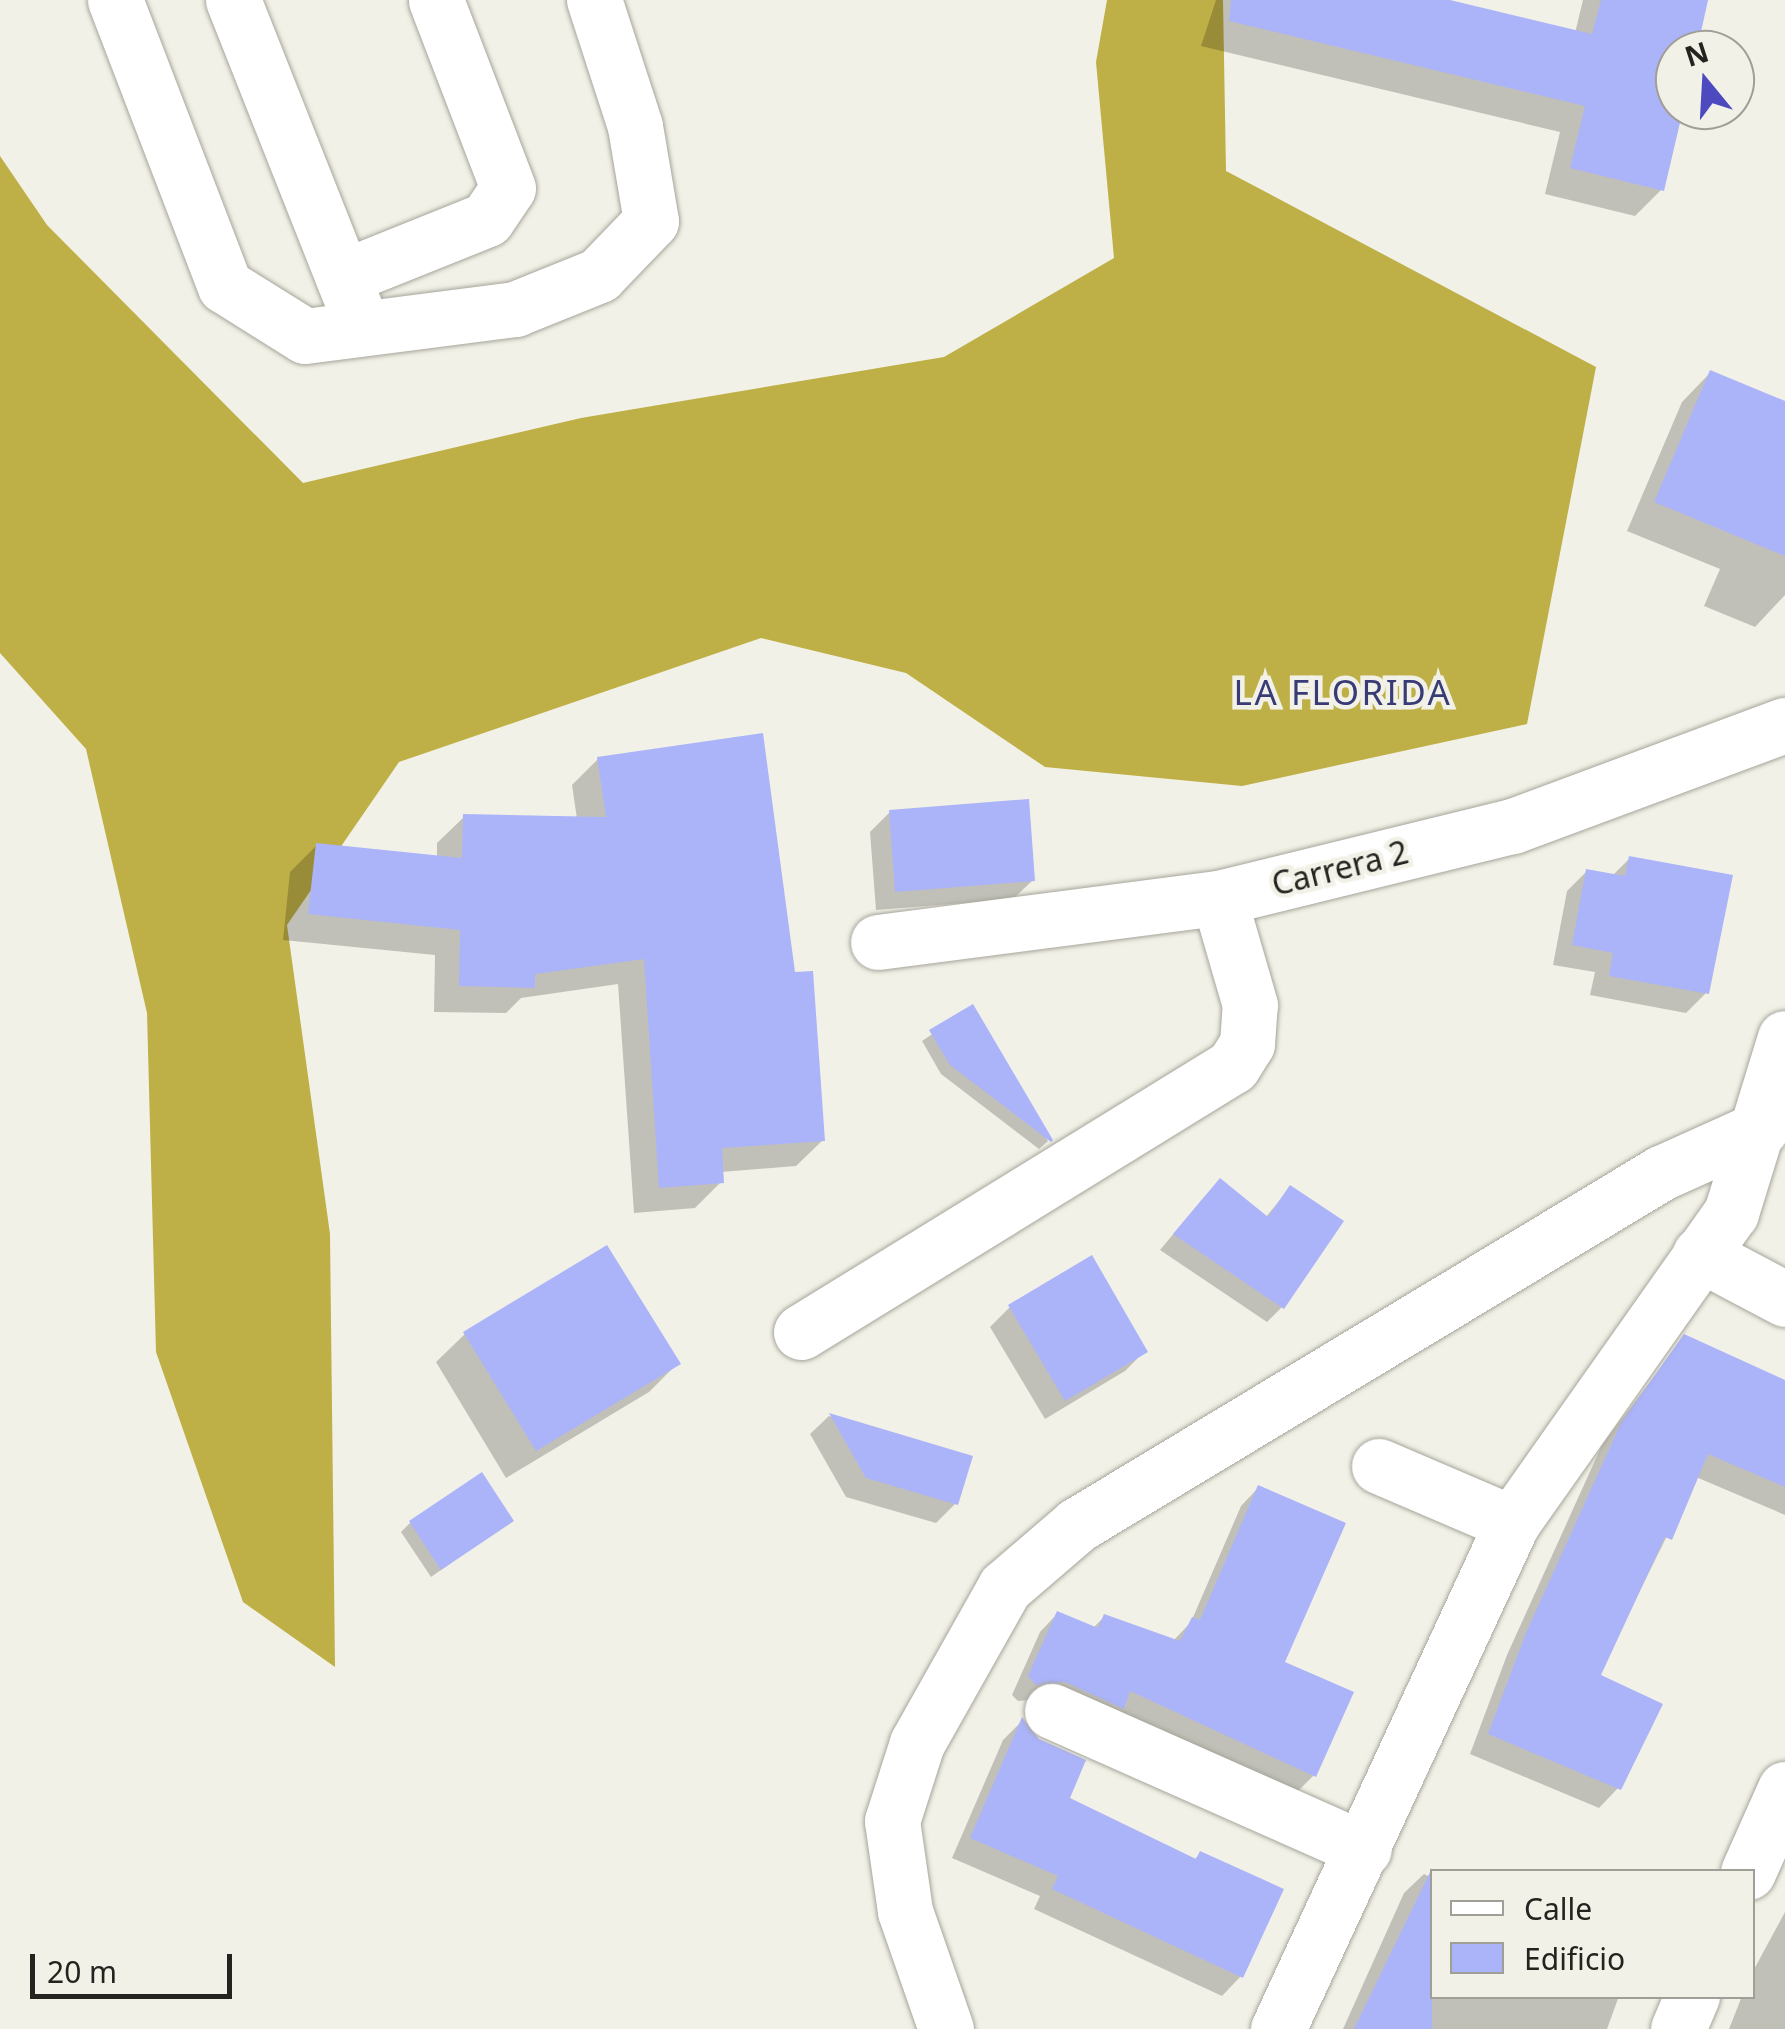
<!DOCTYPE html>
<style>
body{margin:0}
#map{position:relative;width:1785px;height:2029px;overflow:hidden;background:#f2f1e7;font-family:"Noto Sans",sans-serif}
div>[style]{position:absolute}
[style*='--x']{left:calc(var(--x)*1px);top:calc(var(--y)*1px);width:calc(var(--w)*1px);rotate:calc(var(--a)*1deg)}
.forest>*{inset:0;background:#beaf46}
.shadow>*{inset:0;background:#0003}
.building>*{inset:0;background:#abb3f9}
.roads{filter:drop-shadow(0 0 2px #a6a59b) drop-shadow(0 0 2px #a6a59b)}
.minor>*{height:55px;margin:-27.5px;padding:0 27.5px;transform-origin:27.5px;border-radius:27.5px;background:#fff}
span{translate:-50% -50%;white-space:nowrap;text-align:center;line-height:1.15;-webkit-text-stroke:9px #f2f1e7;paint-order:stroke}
.street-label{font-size:32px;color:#242320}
.neighbourhood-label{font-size:35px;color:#393b77;letter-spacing:2.5px}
.legend{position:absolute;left:1430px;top:1869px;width:325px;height:130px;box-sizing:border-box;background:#f2f1e7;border:2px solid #a09f97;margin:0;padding:12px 18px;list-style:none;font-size:30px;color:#242320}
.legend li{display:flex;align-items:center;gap:20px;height:50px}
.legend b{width:50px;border:2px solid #a09f97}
.north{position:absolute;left:1655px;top:30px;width:100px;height:100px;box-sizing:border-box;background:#f2f1e7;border:2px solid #a09f97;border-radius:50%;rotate:342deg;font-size:28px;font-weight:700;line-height:40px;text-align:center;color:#242320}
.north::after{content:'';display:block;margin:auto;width:35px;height:45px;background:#4d4ac0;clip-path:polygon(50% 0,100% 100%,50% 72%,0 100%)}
.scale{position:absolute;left:30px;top:1954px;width:202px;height:45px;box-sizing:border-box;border:5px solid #242320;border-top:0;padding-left:12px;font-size:30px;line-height:35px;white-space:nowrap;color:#242320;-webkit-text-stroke:8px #f2f1e7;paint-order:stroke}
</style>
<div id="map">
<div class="forest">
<div style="clip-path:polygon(1107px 0,1223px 0,1226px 171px,1596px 367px,1527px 724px,1242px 786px,1045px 767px,906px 673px,761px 638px,399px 762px,287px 925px,330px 1234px,335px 1667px,243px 1602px,156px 1352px,147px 1013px,86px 749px,0 653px,0 156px,47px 225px,303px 483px,581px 418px,944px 357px,1114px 258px,1096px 62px)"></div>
</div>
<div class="shadow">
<div style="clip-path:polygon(1216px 0,1439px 0,1575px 33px,1583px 0,1706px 0,1694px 50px,1675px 50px,1680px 110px,1661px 190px,1635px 216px,1545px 194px,1560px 132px,1201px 46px)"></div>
<div style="clip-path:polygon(1710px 373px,1785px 404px,1785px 595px,1755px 627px,1704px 606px,1720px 569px,1627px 531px,1682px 402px)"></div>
<div style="clip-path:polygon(598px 759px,793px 974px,823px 1140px,796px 1166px,721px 1172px,721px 1182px,695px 1208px,634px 1213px,618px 984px,521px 998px,506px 1013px,434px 1012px,435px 955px,283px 940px,290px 872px,316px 846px,437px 858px,437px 843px,464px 817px,577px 819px,572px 785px)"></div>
<div style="clip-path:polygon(890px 812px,1033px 880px,1013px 899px,876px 910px,870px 832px)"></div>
<div style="clip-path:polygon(1630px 858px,1706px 993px,1686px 1013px,1590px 995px,1595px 972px,1553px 965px,1567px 891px,1587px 871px,1612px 876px)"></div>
<div style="clip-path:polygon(972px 1007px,1048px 1141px,1039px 1149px,941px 1074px,922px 1041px)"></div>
<div style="clip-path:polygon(1290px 1188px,1282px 1307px,1267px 1322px,1160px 1250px,1205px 1196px,1265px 1218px)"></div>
<div style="clip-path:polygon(1010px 1307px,1145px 1351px,1125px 1371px,1045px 1419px,990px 1327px)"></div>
<div style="clip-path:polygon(465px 1334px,677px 1364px,649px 1392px,506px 1478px,436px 1362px)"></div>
<div style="clip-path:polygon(1684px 1337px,1785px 1383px,1785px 1515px,1696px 1477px,1598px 1676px,1618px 1788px,1599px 1808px,1470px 1754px,1507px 1655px,1602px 1445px)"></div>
<div style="clip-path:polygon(829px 1416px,970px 1458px,956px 1503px,936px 1523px,846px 1497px,810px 1434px)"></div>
<div style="clip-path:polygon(1258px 1488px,1282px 1663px,1314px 1775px,1296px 1793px,1046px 1699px,1018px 1701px,1012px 1695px,1040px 1632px,1057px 1614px,1092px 1629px,1104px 1617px,1173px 1641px,1191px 1622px,1241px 1506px)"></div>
<div style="clip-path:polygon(511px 1521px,431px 1577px,401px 1532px,410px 1523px)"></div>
<div style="clip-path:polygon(1022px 1721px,1066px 1799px,1193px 1861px,1200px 1854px,1241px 1976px,1222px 1996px,1034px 1909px,1040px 1896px,952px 1858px,1003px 1740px)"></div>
<div style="clip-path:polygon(1424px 1874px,1432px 1878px,1432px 1996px,1619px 1996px,1607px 2029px,1343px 2029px,1404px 1893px)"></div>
<div style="clip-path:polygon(1785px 1912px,1785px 2029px,1729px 2029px,1742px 1996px,1752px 1996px,1752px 1973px)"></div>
</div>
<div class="building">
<div style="clip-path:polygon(1231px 0,1450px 0,1592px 34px,1601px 0,1708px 0,1697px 50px,1675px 50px,1675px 110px,1683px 110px,1664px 191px,1570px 168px,1585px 106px,1229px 21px)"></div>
<div style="clip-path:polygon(1710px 370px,1785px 401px,1785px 556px,1654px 502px)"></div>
<div style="clip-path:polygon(763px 733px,795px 972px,813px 971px,825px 1141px,722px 1148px,724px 1183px,659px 1188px,644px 959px,535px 974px,535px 988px,459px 986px,460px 930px,308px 914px,316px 843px,462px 858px,463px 814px,606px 817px,597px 757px)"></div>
<div style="clip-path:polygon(1029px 799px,1035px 881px,895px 892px,889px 810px)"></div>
<div style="clip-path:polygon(1629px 856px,1733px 875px,1709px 994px,1609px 976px,1613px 953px,1572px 945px,1586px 869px,1625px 876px)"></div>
<div style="clip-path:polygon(973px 1004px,1053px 1140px,1051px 1142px,950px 1065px,929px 1030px)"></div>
<div style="clip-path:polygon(1220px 1178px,1268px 1217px,1290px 1185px,1344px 1221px,1284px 1309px,1173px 1234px)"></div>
<div style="clip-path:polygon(607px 1245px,681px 1364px,536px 1451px,463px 1332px)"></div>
<div style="clip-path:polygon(1092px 1255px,1148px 1352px,1065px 1401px,1008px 1305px)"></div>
<div style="clip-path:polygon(1684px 1334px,1785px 1380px,1785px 1487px,1708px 1454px,1672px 1540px,1665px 1537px,1601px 1675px,1663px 1704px,1621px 1790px,1488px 1734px,1526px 1633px,1621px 1423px)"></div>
<div style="clip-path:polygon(829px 1413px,973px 1456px,958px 1505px,866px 1478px)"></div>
<div style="clip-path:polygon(482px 1472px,514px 1521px,441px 1570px,409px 1521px)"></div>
<div style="clip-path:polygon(1258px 1485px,1346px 1523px,1285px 1662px,1354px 1692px,1316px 1777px,1130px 1691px,1124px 1709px,1065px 1682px,1036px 1685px,1028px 1676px,1057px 1611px,1098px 1628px,1104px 1614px,1180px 1641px,1192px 1617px,1200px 1620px)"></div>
<div style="clip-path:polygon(1022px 1717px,1039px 1739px,1086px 1760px,1070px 1798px,1196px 1859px,1200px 1851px,1284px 1889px,1243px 1978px,1052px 1889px,1058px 1876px,970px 1838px)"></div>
<div style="clip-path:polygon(1432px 1868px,1432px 2029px,1354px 2029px)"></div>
</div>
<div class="roads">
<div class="minor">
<div style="--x:115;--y:0;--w:306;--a:69"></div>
<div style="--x:225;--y:286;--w:94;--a:32"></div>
<div style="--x:305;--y:336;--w:212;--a:-7.3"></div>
<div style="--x:515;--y:309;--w:91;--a:-22"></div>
<div style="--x:599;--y:275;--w:75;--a:-46.1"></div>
<div style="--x:651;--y:221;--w:96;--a:-99.6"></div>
<div style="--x:635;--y:126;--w:133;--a:-108"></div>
<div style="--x:233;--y:0;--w:334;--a:68.4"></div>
<div style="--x:343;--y:277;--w:155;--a:-21.9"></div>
<div style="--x:487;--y:219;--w:37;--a:-56"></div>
<div style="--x:508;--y:188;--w:201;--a:-111"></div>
<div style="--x:878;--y:942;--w:344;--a:-7.4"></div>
<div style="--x:1219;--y:898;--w:303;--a:-13.8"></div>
<div style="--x:1513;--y:826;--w:290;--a:-20.4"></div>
<div style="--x:1700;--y:1254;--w:96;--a:27.9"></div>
<div style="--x:801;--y:1332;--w:507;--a:-31.62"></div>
<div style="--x:1233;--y:1066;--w:26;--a:-58"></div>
<div style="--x:1247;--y:1044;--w:39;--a:-86"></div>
<div style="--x:1250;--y:1005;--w:111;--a:-106.2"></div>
<div style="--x:1379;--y:1466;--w:145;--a:23.2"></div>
<div style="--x:1052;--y:1711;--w:341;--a:23.9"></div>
<div style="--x:1748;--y:1872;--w:91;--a:-66"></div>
<div style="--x:946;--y:2029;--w:125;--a:-109.2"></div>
<div style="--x:905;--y:1911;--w:91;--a:-98.2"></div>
<div style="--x:892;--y:1821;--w:82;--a:-72.2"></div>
<div style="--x:917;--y:1743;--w:179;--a:-60.6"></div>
<div style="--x:1005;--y:1587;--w:95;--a:-40.7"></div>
<div style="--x:1077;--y:1525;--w:682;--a:-31.08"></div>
<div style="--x:1661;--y:1173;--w:110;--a:-24.2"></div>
<div style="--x:1278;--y:2029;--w:557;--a:-65.18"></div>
<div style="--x:1512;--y:1523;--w:380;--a:-54.8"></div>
<div style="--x:1731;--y:1213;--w:183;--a:-72.9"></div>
<div style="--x:1678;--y:2029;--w:36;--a:-67"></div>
</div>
</div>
<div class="street-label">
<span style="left:1340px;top:868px;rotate:-14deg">Carrera 2</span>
</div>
<div class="neighbourhood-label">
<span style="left:1343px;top:692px">LA FLORIDA</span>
</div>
<ul class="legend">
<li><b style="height:12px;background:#fff"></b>Calle</li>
<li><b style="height:28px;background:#abb3f9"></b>Edificio</li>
</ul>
<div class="north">N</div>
<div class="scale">20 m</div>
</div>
